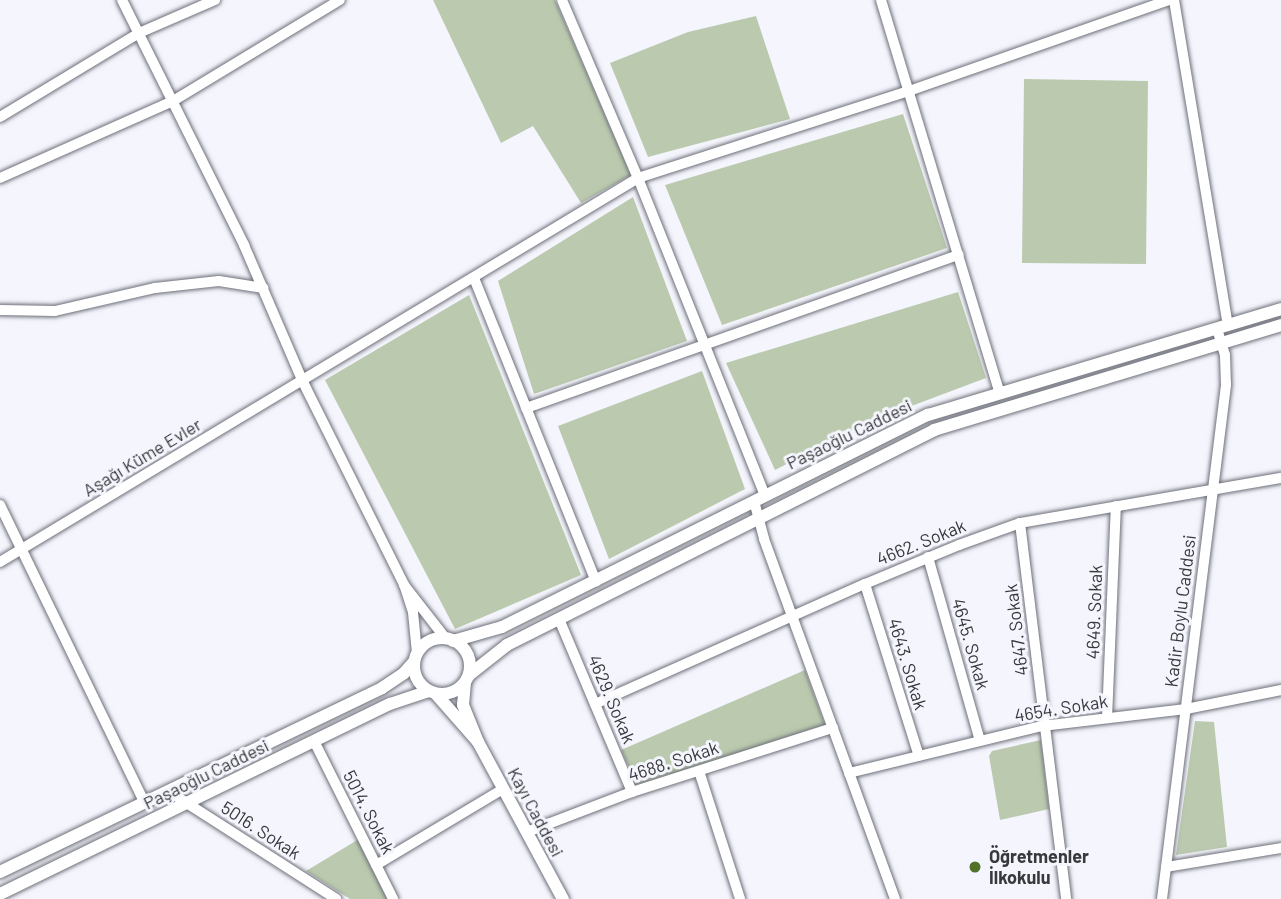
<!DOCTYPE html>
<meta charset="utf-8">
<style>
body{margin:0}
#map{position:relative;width:1281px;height:899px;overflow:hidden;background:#f5f6fd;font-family:Barlow,sans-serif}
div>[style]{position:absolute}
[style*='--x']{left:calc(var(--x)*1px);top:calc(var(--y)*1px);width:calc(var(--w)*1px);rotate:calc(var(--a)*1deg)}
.green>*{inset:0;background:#bbcaaf}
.roads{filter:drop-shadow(0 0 2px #6d6f79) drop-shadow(0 0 2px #6d6f79)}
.minor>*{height:10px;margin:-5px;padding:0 5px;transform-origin:5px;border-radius:5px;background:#fff}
.tertiary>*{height:12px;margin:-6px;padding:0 6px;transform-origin:6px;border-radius:6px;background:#fff}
.tertiary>.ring{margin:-6px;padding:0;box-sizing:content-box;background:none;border:12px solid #fff;border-radius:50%}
.dots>*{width:19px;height:19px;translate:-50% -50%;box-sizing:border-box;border:4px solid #f5f6fd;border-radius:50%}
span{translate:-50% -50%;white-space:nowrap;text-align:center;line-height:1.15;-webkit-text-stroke:6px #f5f6fd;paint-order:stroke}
.street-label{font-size:18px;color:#38393d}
.poi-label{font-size:18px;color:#38393d;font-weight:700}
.left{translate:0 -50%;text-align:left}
</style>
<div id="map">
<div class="green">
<div style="clip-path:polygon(433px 0,555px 0,631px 175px,581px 203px,533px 126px,501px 143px)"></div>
<div style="clip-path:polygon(756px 16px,790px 119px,648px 157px,610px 63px,688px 32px)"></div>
<div style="clip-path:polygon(1024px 79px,1148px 81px,1146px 264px,1022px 263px)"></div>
<div style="clip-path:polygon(903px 114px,947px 248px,722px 325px,665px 185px)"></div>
<div style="clip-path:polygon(633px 197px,687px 341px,534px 394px,498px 281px)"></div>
<div style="clip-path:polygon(958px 292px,986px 378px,869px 422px,775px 470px,726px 363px)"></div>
<div style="clip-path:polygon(469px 295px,581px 575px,455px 629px,325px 380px)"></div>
<div style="clip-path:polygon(702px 371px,745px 489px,609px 559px,558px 426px)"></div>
<div style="clip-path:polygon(805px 670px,825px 725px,637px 785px,621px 750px)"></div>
<div style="clip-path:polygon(1195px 721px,1214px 722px,1227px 847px,1176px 855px)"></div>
<div style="clip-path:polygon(1041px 740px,1049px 809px,1000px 820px,989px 756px,992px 751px)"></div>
<div style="clip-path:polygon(359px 839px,392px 899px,350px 899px,306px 871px)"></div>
</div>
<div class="roads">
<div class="minor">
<div style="--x:122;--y:0;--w:274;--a:63.5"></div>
<div style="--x:244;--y:245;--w:149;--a:66.7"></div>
<div style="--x:303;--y:382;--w:227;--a:63.5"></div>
<div style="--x:562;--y:0;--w:194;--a:66.9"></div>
<div style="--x:638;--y:178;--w:285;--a:-17.8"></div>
<div style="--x:909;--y:91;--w:275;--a:-19.3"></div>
<div style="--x:881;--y:0;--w:408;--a:73.2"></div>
<div style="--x:1174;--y:0;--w:329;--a:80.6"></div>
<div style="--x:0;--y:117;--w:162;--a:-31.1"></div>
<div style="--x:139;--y:33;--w:83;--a:-23.5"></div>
<div style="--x:0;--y:178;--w:189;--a:-24"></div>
<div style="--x:173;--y:101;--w:195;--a:-31.2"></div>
<div style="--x:474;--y:278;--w:327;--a:68.1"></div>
<div style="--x:0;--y:310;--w:55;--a:1"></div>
<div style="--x:55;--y:311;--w:103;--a:-13"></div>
<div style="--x:155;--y:288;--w:64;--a:-6.2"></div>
<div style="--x:219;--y:281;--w:45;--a:9"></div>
<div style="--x:526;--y:408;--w:459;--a:-19.5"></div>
<div style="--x:754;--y:501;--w:39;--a:75"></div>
<div style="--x:764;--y:539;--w:383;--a:70"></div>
<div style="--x:0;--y:505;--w:330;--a:64.1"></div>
<div style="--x:1020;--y:523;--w:379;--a:83"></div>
<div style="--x:928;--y:557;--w:191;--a:74.2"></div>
<div style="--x:0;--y:562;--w:745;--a:-31.04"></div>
<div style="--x:638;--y:178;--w:342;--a:68.2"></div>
<div style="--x:865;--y:584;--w:180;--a:72.6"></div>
<div style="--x:559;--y:619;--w:188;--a:67.1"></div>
<div style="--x:417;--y:653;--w:41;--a:-95.6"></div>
<div style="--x:413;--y:612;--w:28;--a:-108"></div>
<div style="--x:404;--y:585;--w:68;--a:52.1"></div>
<div style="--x:595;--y:704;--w:295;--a:-24"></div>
<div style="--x:865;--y:584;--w:102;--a:-22.5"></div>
<div style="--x:959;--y:545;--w:65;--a:-19.8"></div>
<div style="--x:1020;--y:523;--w:265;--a:-9.8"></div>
<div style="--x:1107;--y:718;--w:212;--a:-87.6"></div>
<div style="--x:314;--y:741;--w:177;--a:63.4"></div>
<div style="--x:699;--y:771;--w:134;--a:72.2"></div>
<div style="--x:849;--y:773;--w:199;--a:-13.7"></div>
<div style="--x:1042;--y:726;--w:145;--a:-6.7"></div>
<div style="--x:1186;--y:709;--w:97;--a:-11.3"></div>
<div style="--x:168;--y:791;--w:200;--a:32.7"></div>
<div style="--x:527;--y:832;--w:112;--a:-20.9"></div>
<div style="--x:632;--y:792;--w:211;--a:-17.7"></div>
<div style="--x:376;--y:865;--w:148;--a:-30.9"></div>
<div style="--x:1166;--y:867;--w:117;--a:-9.4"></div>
<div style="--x:1162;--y:899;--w:518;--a:-82.9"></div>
<div style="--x:1226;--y:385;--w:30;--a:-92"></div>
<div style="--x:1225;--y:355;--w:28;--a:-107"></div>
</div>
<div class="tertiary">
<div class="ring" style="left:414px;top:638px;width:44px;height:44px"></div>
<div style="--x:453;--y:641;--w:51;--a:-15.9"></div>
<div style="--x:502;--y:627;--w:476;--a:-26.5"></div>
<div style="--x:928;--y:415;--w:369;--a:-16.7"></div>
<div style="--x:469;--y:675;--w:48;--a:-38.3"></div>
<div style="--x:507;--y:645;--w:478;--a:-26.7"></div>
<div style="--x:934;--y:430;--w:363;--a:-16.8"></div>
<div style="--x:436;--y:694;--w:64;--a:48.8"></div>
<div style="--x:478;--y:742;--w:40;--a:-112"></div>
<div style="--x:463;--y:705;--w:22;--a:-85"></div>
<div style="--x:478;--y:742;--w:179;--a:61.6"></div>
<div style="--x:0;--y:872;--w:424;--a:-25.7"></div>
<div style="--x:382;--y:688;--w:27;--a:-34"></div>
<div style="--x:404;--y:673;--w:15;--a:-48"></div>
<div style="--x:0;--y:894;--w:434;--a:-26"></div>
<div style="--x:390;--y:704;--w:41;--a:-18.4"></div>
</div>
</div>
<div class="dots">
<div style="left:975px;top:867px;background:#507229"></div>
</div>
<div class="street-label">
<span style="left:849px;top:434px;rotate:-26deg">Paşaoğlu Caddesi</span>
<span style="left:142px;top:457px;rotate:-31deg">Aşağı Küme Evler</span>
<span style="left:921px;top:542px;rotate:-22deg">4662. Sokak</span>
<span style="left:1180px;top:611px;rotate:-83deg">Kadir Boylu Caddesi</span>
<span style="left:1094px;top:612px;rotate:-88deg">4649. Sokak</span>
<span style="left:1016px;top:630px;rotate:-97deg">4647. Sokak</span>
<span style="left:971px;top:644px;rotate:74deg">4645. Sokak</span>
<span style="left:908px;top:664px;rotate:73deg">4643. Sokak</span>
<span style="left:612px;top:699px;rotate:67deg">4629. Sokak</span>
<span style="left:1061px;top:708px;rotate:-9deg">4654. Sokak</span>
<span style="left:673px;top:761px;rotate:-18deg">4688. Sokak</span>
<span style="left:206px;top:774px;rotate:-26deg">Paşaoğlu Caddesi</span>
<span style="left:369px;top:812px;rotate:63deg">5014. Sokak</span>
<span style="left:536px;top:812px;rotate:62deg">Kayı Caddesi</span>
<span style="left:261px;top:830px;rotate:33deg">5016. Sokak</span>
</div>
<div class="poi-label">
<span class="left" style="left:989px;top:867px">Öğretmenler<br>İlkokulu</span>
</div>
</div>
